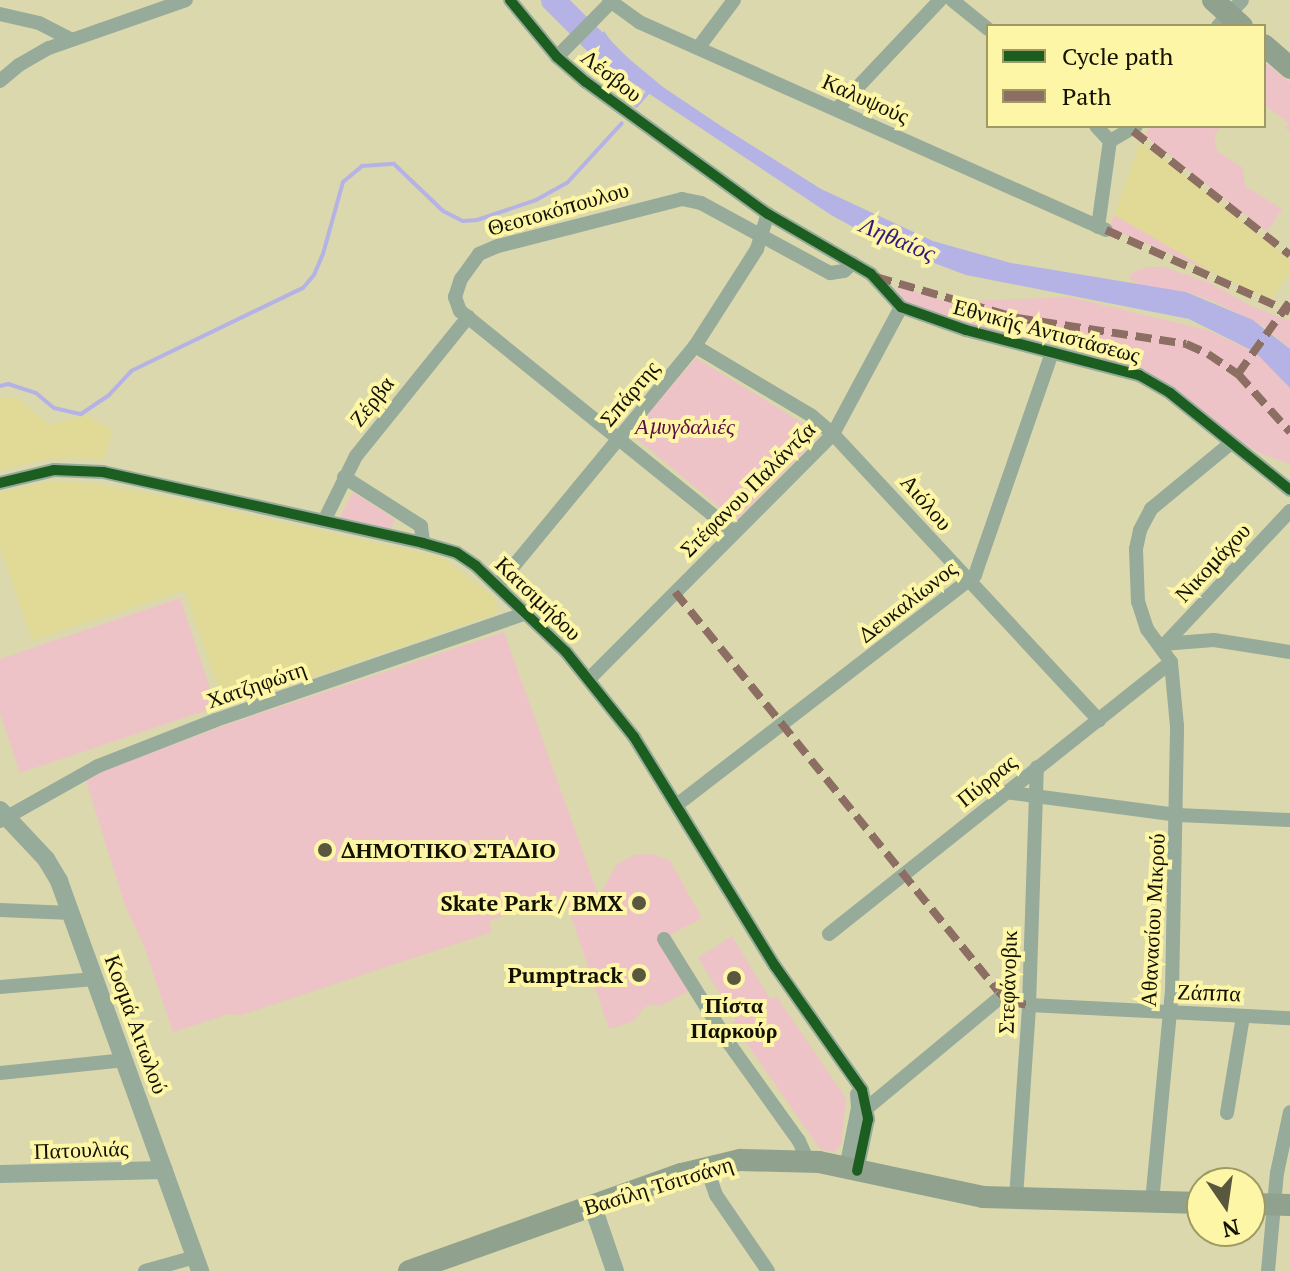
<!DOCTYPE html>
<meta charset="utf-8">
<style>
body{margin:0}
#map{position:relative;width:1290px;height:1271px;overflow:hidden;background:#dbd8ad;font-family:"PT Serif",serif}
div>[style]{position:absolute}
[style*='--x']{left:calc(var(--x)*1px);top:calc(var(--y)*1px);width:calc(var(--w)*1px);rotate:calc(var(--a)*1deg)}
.built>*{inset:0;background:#e0da96}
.green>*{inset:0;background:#edc3c7}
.water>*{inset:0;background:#b5b3e5}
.stream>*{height:4px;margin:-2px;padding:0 2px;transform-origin:2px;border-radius:2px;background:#b5b3e5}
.river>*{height:24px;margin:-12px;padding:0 12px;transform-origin:12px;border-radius:12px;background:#b5b3e5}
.minor>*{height:14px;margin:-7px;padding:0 7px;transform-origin:7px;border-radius:7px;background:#97ab9b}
.tertiary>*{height:18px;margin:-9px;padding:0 9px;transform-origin:9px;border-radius:9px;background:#97ab9b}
.primary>*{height:22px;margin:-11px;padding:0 11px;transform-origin:11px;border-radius:11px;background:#90a28e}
.quiet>*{height:8px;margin-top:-4px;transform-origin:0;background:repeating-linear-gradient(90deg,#8d6e63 0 16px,transparent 0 24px)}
.cycleway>*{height:10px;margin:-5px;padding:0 5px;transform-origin:5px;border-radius:5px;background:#1b5e20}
.dots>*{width:22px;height:22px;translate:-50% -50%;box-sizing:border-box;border:4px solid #fdf6a6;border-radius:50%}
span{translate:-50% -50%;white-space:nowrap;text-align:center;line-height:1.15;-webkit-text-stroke:8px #fdf6a6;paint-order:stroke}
.street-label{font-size:22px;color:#131100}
.park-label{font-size:22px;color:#5d0c44;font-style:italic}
.poi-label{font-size:22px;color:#131100;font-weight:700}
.left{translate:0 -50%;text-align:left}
.right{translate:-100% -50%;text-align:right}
.water-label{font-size:24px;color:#31187f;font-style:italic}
.legend{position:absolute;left:986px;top:24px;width:280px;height:104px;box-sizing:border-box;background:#fdf6a6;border:2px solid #9f9a64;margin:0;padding:10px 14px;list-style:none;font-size:24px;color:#131100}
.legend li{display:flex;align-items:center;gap:16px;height:40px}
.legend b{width:40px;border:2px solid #9f9a64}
.north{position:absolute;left:1186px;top:1167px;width:80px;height:80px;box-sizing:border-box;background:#fdf6a6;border:2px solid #9f9a64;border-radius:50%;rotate:167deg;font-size:22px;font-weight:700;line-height:32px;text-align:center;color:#131100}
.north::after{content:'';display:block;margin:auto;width:28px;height:36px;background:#59573d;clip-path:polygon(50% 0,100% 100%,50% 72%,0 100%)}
</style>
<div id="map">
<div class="built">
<div style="clip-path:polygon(1140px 141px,1290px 259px,1290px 273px,1270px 300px,1211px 271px,1114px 215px)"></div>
<div style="clip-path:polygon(0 397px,17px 398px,49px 425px,87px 415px,112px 430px,104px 459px,57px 457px,0 470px)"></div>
<div style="clip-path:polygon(52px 481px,96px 484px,152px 494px,441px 557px,495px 598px,498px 613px,225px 707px,185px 590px,32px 640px,0 546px,0 492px)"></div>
</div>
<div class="green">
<div style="clip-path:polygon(1264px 61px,1290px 83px,1290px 131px,1285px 128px,1289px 123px,1264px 105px)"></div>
<div style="clip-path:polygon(1152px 126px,1221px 126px,1214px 136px,1217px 151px,1243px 168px,1245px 186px,1282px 209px,1267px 232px,1144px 135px)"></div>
<div style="clip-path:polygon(1114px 215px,1211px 271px,1109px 228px)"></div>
<div style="clip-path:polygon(1147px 267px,1164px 267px,1210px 283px,1251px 306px,1290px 321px,1290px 349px,1264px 326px,1210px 300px,1186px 292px,1143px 286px,1129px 279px,1133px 272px)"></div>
<div style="clip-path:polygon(902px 286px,947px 302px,1069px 297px,1207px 330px,1255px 352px,1290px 388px,1290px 464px,1260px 453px,1105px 360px,1104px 350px,1052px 340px,1043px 346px,991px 334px,901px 301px,894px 291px)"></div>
<div style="clip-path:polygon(696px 358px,821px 434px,736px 521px,630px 433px)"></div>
<div style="clip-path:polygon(353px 492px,395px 519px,390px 530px,339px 519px)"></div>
<div style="clip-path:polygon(180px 598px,216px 707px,20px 773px,0 713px,0 659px)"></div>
<div style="clip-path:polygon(504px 632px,599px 897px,616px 865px,633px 855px,652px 854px,670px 861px,702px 918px,664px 938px,695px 988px,660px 1006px,652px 1004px,644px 1008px,634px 1021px,609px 1029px,564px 896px,489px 921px,492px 932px,241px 1015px,229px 1014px,173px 1032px,144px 946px,126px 908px,85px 778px,234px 722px)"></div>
<div style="clip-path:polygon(732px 936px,770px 999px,776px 996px,846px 1098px,841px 1144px,834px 1152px,820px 1149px,732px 1022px,736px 1020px,698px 958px)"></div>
</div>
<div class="water">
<div style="clip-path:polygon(604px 31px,616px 48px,663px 87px,721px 126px,821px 189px,933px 241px,1011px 263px,1186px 292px,1253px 320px,1290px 349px,1290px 388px,1255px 352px,1189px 319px,966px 275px,888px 246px,831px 215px,618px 73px,589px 48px)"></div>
</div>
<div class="stream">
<div style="--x:636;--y:106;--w:20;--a:-49"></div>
<div style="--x:0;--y:386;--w:8;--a:-14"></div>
<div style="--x:8;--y:384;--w:29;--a:18"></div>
<div style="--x:36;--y:393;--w:23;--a:40"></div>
<div style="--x:54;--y:408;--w:28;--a:13"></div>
<div style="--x:81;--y:414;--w:34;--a:-34"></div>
<div style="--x:109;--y:395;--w:33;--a:-47"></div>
<div style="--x:131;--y:371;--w:191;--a:-25.8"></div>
<div style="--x:303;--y:288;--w:17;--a:-50"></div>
<div style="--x:314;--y:275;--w:23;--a:-67"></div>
<div style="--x:323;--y:254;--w:75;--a:-74.5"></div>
<div style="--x:343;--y:182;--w:25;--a:-40"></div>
<div style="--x:362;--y:166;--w:32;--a:-4"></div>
<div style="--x:394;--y:164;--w:68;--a:43.8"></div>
<div style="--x:443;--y:211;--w:22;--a:27"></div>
<div style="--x:463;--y:221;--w:14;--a:-4"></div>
<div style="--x:477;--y:220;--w:62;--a:-18.7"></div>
<div style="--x:536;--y:200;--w:35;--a:-29"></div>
<div style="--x:567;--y:183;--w:81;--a:-47.5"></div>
</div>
<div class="river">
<div style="--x:553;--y:0;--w:92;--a:45"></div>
</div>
<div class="minor">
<div style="--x:510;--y:0;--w:74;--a:50.5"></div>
<div style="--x:557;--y:57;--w:38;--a:41"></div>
<div style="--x:586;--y:82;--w:225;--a:36"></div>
<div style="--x:768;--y:214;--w:119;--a:30.2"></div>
<div style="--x:871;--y:274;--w:45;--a:47.7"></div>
<div style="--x:901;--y:307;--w:69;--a:19.5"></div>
<div style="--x:966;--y:330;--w:179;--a:14.6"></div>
<div style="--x:1139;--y:375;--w:36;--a:30"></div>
<div style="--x:1170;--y:393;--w:154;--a:38.9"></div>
<div style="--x:609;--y:0;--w:37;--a:36"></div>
<div style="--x:639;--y:22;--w:511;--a:24.01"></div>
<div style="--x:952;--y:0;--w:46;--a:38.9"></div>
<div style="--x:0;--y:14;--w:40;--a:13"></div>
<div style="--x:39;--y:23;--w:35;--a:27"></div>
<div style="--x:1218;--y:26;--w:35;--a:-47"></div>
<div style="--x:698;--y:48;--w:60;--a:-53.1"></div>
<div style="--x:557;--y:57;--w:80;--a:-45.5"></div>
<div style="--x:0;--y:81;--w:25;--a:-40"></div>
<div style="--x:19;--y:65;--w:34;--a:-30"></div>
<div style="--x:49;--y:48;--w:145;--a:-19.3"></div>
<div style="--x:837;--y:109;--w:150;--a:-46.6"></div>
<div style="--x:1096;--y:126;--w:21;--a:47"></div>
<div style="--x:1098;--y:227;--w:87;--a:-82.1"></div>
<div style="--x:1110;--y:141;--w:30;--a:-30"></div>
<div style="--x:695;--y:346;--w:136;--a:30.9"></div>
<div style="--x:812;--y:416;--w:28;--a:41"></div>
<div style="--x:833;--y:434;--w:391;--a:47.1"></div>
<div style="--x:344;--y:477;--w:91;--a:32.5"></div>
<div style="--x:421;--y:526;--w:17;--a:83"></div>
<div style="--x:0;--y:483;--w:56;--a:-13.5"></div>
<div style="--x:54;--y:470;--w:49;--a:2.3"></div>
<div style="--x:103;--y:472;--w:328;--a:12.5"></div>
<div style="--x:423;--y:543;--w:35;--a:16"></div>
<div style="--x:457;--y:553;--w:23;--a:34"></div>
<div style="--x:476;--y:566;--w:124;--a:43.7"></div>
<div style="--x:566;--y:652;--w:109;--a:51.3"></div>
<div style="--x:634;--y:737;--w:269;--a:58.4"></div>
<div style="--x:775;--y:966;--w:151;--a:54.9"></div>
<div style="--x:862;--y:1090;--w:30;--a:78"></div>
<div style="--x:868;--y:1119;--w:53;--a:101.9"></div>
<div style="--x:324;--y:521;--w:72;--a:-63.8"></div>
<div style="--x:356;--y:456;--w:179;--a:-51.1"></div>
<div style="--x:734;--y:532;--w:352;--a:-141.1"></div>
<div style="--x:460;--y:311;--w:15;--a:-110"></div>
<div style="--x:455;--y:297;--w:19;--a:-72"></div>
<div style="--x:461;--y:279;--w:31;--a:-54"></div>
<div style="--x:479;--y:254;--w:21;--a:-23"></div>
<div style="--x:498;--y:246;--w:190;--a:-14.3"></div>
<div style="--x:682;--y:199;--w:19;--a:12"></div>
<div style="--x:701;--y:203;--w:147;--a:28.5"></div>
<div style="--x:830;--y:273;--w:14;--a:-8"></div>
<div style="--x:844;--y:271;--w:12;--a:-42"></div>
<div style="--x:498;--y:585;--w:310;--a:-50.5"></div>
<div style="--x:695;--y:346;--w:115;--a:-57.4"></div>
<div style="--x:757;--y:249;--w:37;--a:-73"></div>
<div style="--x:1166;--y:643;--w:181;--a:-46.8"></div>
<div style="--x:1162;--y:644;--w:52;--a:-4.4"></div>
<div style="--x:1214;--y:640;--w:77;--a:9"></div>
<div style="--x:590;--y:678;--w:344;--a:-45.1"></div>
<div style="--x:833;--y:434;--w:144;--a:-61.8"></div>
<div style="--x:1005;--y:792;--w:175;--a:7.6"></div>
<div style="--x:1178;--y:815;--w:112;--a:2.6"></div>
<div style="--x:678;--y:804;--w:375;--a:-37.6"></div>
<div style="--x:975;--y:575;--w:235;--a:-70.9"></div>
<div style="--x:0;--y:821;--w:112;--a:-29.3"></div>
<div style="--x:98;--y:766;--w:127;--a:-21.3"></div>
<div style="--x:216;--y:720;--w:329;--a:-19"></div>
<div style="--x:0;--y:910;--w:71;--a:2.4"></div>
<div style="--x:829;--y:934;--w:437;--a:-38.5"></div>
<div style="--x:664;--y:939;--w:121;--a:58.1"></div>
<div style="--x:728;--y:1042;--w:122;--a:54.4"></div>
<div style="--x:799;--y:1141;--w:22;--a:66"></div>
<div style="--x:0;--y:987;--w:95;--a:-4.8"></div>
<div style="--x:1029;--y:1005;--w:261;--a:2.9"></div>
<div style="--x:0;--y:1073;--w:126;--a:-5.9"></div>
<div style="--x:867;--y:1108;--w:175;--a:-39.7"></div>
<div style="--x:1227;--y:1113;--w:98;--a:-80.6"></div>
<div style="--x:706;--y:1166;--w:31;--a:71"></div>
<div style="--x:716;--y:1195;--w:92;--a:55.6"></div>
<div style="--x:846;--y:1168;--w:61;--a:-78.7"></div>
<div style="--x:858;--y:1108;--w:14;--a:-94"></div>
<div style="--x:1016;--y:1198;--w:193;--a:-86.1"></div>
<div style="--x:1029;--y:1005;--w:238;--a:-88.1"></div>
<div style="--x:1152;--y:1202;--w:212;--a:-84.6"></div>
<div style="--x:1172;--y:991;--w:265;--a:-88.9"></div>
<div style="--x:1177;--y:726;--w:64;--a:-95.4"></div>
<div style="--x:1171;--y:662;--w:41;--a:-126"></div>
<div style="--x:1147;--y:629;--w:28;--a:-108"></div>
<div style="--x:1138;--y:602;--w:53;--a:-92.2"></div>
<div style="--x:1136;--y:549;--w:19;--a:-78"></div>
<div style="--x:1140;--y:530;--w:24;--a:-62"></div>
<div style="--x:1151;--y:509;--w:104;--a:-39.5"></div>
<div style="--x:145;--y:1271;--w:52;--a:-15.6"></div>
<div style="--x:1268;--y:1271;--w:98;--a:-84.8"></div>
<div style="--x:1277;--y:1173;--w:62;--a:-78"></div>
</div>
<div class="tertiary">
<div style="--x:0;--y:810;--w:67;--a:46.8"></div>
<div style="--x:46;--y:859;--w:26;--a:59"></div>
<div style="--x:59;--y:881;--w:415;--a:70.1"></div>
<div style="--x:0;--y:1174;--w:164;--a:-1.4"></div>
<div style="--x:592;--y:1204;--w:71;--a:71.1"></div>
</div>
<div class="primary">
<div style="--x:1213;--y:0;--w:39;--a:42"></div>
<div style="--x:1264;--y:45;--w:35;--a:41"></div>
<div style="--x:1250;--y:1204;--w:40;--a:1.4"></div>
<div style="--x:409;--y:1271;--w:290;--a:-19.6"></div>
<div style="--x:682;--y:1174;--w:60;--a:-13.6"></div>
<div style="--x:740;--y:1160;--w:79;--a:1.5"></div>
<div style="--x:819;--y:1162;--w:168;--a:12"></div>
<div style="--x:983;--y:1197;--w:219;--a:1.6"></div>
</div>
<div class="quiet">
<div style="--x:1133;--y:131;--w:200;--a:38.3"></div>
<div style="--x:1106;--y:230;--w:201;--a:24"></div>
<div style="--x:876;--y:277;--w:147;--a:16.2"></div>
<div style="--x:1017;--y:318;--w:171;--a:8.7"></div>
<div style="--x:1186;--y:344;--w:24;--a:24"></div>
<div style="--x:1208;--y:354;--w:36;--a:34"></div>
<div style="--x:1238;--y:374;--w:78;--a:48.1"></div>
<div style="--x:1238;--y:374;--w:90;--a:-54.5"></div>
<div style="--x:675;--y:592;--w:513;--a:51.01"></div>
<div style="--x:998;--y:991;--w:16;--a:43"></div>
<div style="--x:1010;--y:1002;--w:19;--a:9"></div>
</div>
<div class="cycleway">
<div style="--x:510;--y:0;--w:74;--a:50.5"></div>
<div style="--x:557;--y:57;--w:38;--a:41"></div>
<div style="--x:586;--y:82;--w:225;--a:36"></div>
<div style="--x:768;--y:214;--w:119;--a:30.2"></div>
<div style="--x:871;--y:274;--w:45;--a:47.7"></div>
<div style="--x:901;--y:307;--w:69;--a:19.5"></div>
<div style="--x:966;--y:330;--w:179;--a:14.6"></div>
<div style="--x:1139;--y:375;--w:36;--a:30"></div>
<div style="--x:1170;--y:393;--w:154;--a:38.9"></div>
<div style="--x:0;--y:483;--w:56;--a:-13.5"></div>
<div style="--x:54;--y:470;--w:49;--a:2.3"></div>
<div style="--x:103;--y:472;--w:328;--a:12.5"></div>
<div style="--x:423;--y:543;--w:35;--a:16"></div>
<div style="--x:457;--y:553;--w:23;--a:34"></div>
<div style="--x:476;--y:566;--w:124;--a:43.7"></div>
<div style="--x:566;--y:652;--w:109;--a:51.3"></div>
<div style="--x:634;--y:737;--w:269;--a:58.4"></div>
<div style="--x:775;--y:966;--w:151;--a:54.9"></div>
<div style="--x:862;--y:1090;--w:30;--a:78"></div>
<div style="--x:868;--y:1119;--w:53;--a:101.9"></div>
</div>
<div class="dots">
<div style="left:325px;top:850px;background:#59573d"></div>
<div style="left:639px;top:903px;background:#59573d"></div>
<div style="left:639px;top:975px;background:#59573d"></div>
<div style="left:734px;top:978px;background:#59573d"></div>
</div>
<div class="street-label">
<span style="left:612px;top:75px;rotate:38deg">Λέσβου</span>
<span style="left:866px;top:98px;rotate:24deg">Καλυψούς</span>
<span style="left:558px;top:208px;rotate:-16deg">Θεοτοκόπουλου</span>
<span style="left:1047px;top:330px;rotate:15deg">Εθνικής Αντιστάσεως</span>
<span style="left:629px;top:393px;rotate:-50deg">Σπάρτης</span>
<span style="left:371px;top:401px;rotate:-52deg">Ζέρβα</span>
<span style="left:747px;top:489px;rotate:-45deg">Στέφανου Παλάντζα</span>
<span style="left:927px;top:502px;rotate:49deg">Αιόλου</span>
<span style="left:1212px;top:562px;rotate:-47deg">Νικομάχου</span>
<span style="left:539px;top:598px;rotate:44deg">Κατσιμήδου</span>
<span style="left:907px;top:601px;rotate:-38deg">Δευκαλίωνος</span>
<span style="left:256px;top:684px;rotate:-19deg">Χατζηφώτη</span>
<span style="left:986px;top:780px;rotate:-39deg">Πύρρας</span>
<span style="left:1152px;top:920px;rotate:-87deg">Αθανασίου Μικρού</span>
<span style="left:1007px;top:982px;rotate:-88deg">Στεφάνοβικ</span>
<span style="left:1209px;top:992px;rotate:2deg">Ζάππα</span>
<span style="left:137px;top:1024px;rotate:70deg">Κοσμά Αιτωλού</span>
<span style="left:81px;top:1149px;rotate:-2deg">Πατουλιάς</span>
<span style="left:658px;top:1185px;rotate:-17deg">Βασίλη Τσιτσάνη</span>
</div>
<div class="park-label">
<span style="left:685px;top:426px">Αμυγδαλιές</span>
</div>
<div class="poi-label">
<span class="left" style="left:341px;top:850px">ΔΗΜΟΤΙΚΟ ΣΤΑΔΙΟ</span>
<span class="right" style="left:623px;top:903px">Skate Park / BMX</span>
<span class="right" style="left:623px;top:975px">Pumptrack</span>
<span style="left:734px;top:1017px">Πίστα<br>Παρκούρ</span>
</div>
<div class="water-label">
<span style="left:898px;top:239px;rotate:23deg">Ληθαίος</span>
</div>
<ul class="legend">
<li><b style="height:10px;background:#1b5e20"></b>Cycle path</li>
<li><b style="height:10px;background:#8d6e63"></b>Path</li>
</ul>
<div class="north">N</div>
</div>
